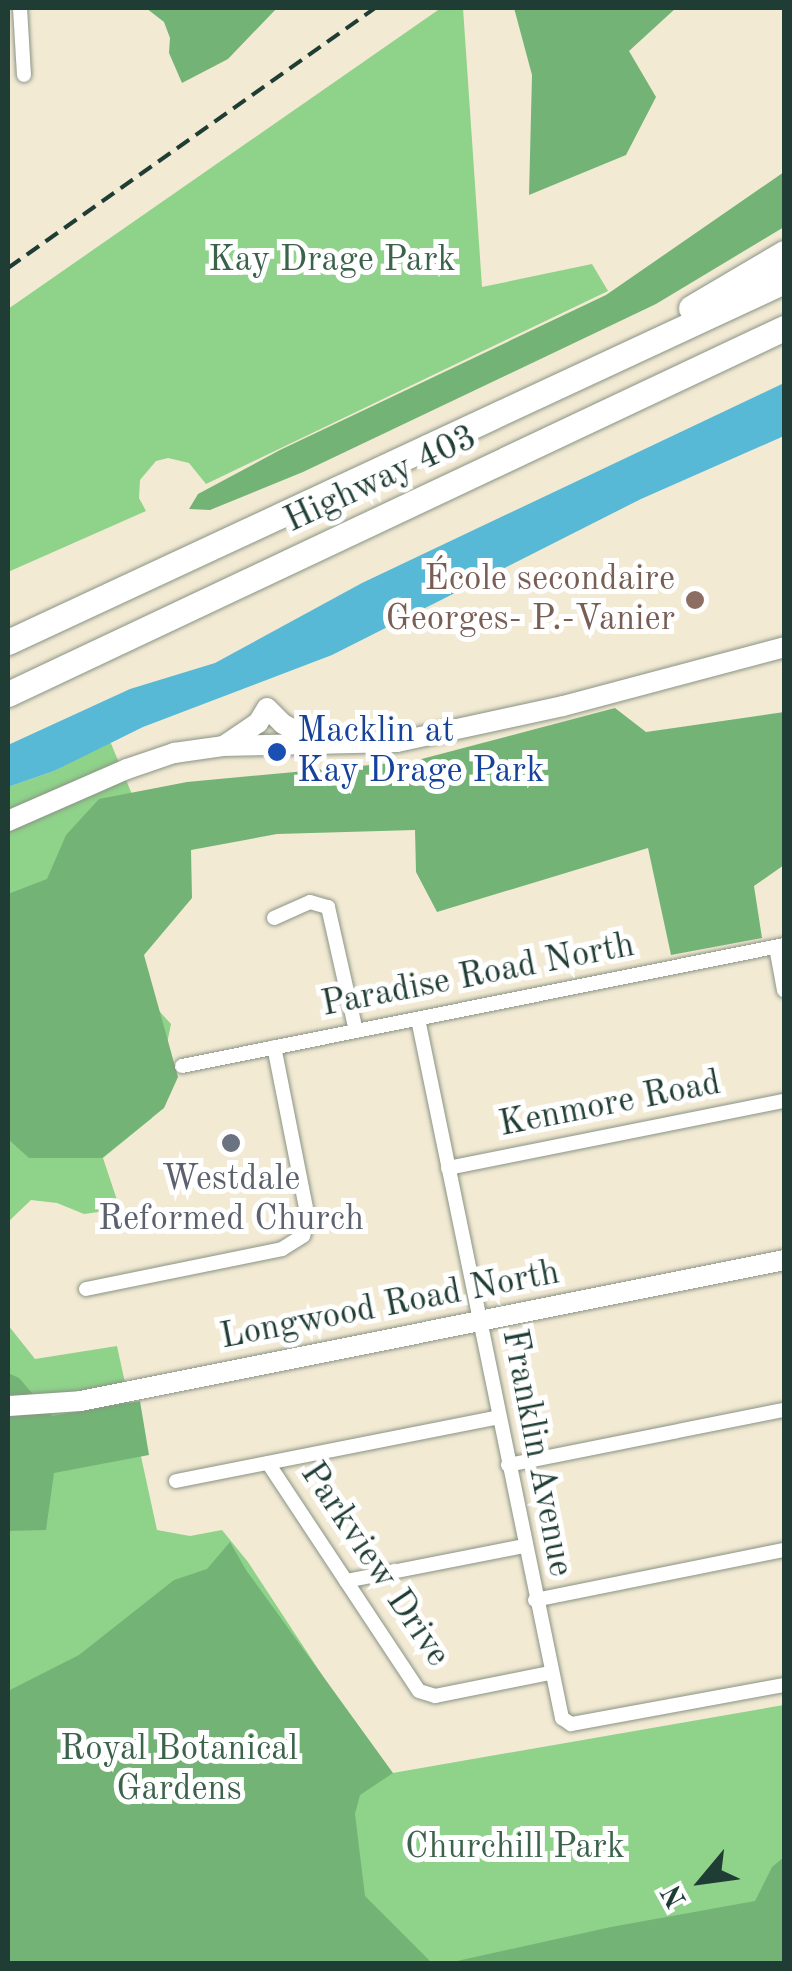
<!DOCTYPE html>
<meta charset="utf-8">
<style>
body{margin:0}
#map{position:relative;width:792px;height:1971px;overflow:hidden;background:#f3ead4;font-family:"Old Standard TT",serif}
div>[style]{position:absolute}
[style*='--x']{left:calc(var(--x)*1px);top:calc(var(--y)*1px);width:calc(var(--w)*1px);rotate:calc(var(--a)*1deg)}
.green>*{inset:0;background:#8fd28a}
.forest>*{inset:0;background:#73b476}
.water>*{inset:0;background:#58b9d6}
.roads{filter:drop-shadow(0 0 2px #899484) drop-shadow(0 0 2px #899484)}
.street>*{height:14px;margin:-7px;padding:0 7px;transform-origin:7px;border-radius:7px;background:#fff}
.secondary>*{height:20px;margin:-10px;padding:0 10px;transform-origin:10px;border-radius:10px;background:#fff}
.highway>*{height:25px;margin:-12.5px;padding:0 12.5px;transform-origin:12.5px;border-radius:12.5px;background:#fff}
.rail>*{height:4px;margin-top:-2px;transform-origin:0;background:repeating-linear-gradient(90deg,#1f3d34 0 15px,transparent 0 23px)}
.dots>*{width:28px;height:28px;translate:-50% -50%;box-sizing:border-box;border:5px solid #fff;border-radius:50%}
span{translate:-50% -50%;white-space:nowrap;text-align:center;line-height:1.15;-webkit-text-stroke:10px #fff;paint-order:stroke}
.park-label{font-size:35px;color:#3b624a}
.street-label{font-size:35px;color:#1f3d34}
.education-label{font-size:35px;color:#785e54}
.right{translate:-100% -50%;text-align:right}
.transit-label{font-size:35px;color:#164399}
.left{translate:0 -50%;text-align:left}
.worship-label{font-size:35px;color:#5b616d}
.frame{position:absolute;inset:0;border:10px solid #1f3d34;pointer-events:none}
.north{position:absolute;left:652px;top:1831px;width:100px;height:100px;-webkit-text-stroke:8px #fff;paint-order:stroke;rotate:241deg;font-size:28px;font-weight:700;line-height:40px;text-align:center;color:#1f3d34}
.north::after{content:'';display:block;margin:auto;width:35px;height:45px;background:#1f3d34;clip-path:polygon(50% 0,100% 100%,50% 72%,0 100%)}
</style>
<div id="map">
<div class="green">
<div style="clip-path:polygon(441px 8px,463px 8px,482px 287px,592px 264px,608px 291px,206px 484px,189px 463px,168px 458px,156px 461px,140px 480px,139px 498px,146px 511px,8px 572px,8px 309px)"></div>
<div style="clip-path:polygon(110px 741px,162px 867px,131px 955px,141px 991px,171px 1024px,152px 1118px,103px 1158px,120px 1209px,84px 1214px,57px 1203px,31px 1200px,8px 1222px,8px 787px,54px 771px)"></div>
<div style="clip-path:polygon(8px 1325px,35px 1359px,117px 1346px,157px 1530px,190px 1536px,222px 1530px,248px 1562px,387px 1774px,784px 1705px,784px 1963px,8px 1963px)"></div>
</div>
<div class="forest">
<div style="clip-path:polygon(146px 8px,277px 8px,228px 59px,182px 83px,169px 53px,170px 38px,164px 22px)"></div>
<div style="clip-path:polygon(514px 8px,676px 8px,629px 51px,656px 97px,626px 155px,529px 195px,532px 75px)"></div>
<div style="clip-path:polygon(784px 172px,784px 227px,656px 304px,303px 472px,210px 510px,189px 509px,198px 494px,280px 450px,606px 295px)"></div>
<div style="clip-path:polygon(615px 708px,646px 732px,784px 712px,784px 865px,754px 886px,762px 938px,671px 955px,648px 848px,437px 912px,416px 872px,415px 830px,277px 834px,191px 850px,192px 898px,144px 955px,178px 1077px,164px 1108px,102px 1158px,29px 1158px,8px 1139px,8px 894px,47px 879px,66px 835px,99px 799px,187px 782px,414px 761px)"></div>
<div style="clip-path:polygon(8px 1373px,19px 1378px,52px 1416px,140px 1401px,149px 1455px,54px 1473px,46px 1530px,8px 1531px)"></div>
<div style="clip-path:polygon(230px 1542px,246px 1570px,393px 1773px,360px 1795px,355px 1814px,365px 1896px,432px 1963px,8px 1963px,8px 1691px,79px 1655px,174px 1580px,207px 1569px)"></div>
<div style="clip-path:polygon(784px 1857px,784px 1963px,448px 1963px,611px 1927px,755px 1901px,772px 1867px)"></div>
</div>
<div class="water">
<div style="clip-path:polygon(784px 383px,784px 436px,641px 499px,332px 655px,143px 727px,54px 771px,8px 787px,8px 745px,130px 689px,215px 663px,362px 583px)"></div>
</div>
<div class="roads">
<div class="street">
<div style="--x:20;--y:8;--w:67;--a:86.6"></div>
<div style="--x:274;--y:918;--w:39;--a:-24"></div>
<div style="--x:310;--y:902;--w:19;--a:16"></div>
<div style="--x:328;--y:907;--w:127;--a:77.3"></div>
<div style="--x:776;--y:947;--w:44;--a:79.5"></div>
<div style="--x:418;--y:1019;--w:714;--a:78.36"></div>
<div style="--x:562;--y:1718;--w:11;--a:34"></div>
<div style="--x:571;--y:1724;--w:217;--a:-10.4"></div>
<div style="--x:182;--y:1066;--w:614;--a:-11.36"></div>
<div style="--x:448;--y:1168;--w:343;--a:-11.3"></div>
<div style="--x:86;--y:1289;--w:200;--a:-11.5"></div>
<div style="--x:282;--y:1249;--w:25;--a:-32"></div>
<div style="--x:303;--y:1236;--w:19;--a:-74"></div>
<div style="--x:308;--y:1218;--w:174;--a:-101.2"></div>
<div style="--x:268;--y:1463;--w:273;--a:56.5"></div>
<div style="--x:419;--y:1691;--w:17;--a:17"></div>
<div style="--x:435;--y:1696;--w:117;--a:-11.3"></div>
<div style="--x:508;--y:1465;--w:281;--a:-11.3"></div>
<div style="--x:176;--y:1481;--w:328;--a:-11.2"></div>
<div style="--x:346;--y:1581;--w:181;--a:-11.1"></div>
<div style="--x:535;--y:1600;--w:254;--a:-11.4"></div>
</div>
<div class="secondary">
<div style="--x:225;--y:745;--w:40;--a:-34"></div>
<div style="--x:258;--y:723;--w:17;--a:-59"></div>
<div style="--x:267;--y:708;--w:23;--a:45"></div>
<div style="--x:283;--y:724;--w:36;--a:28"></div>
<div style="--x:8;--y:821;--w:130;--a:-23.6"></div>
<div style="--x:127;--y:769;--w:50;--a:-18.8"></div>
<div style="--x:174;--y:753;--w:49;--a:-8.1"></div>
<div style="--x:223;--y:746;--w:174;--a:-1.3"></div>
<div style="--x:397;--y:742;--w:170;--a:-12.2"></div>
<div style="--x:563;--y:706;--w:229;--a:-14.9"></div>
<div style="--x:8;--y:1406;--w:73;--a:-3.9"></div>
<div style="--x:81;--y:1401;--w:717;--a:-11.34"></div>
</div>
<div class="highway">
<div style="--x:691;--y:308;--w:108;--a:-30.6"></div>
<div style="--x:8;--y:642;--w:856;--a:-24.95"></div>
<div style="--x:8;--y:694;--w:858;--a:-25.25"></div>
</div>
</div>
<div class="rail">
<div style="--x:8;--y:268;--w:450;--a:-35.3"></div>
</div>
<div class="dots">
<div style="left:695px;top:600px;background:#8d6e63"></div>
<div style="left:277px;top:752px;background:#1a4fb4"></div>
<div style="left:231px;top:1143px;background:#6b7280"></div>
</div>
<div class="park-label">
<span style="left:332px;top:261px">Kay Drage Park</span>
<span style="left:179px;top:1770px">Royal Botanical<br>Gardens</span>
<span style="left:515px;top:1848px">Churchill Park</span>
</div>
<div class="street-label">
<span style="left:381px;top:480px;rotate:-25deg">Highway 403</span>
<span style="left:478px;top:976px;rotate:-11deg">Paradise Road North</span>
<span style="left:610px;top:1105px;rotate:-11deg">Kenmore Road</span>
<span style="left:390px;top:1306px;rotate:-11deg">Longwood Road North</span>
<span style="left:536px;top:1453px;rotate:79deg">Franklin Avenue</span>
<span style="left:374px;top:1565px;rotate:56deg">Parkview Drive</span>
</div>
<div class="education-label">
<span class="right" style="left:675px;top:600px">École secondaire<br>Georges- P.-Vanier</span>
</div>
<div class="transit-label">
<span class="left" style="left:297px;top:752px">Macklin at<br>Kay Drage Park</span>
</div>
<div class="worship-label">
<span style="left:231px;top:1200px">Westdale<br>Reformed Church</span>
</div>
<div class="frame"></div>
<div class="north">N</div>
</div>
